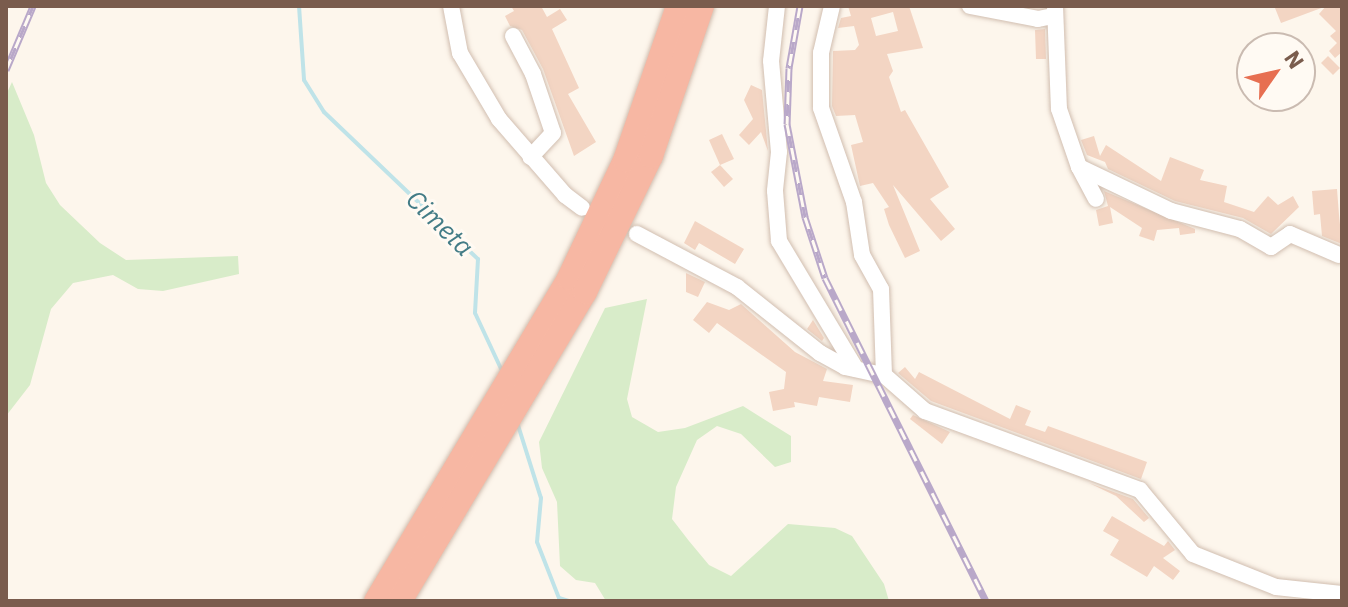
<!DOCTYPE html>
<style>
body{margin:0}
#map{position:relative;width:1348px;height:607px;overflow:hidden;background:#fdf6ec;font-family:"IBM Plex Sans",sans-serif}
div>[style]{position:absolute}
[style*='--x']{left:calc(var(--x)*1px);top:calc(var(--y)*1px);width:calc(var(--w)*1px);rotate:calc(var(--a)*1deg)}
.green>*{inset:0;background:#d8ecc9}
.stream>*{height:4px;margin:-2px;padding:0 2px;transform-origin:2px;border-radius:2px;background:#bfe3e8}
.building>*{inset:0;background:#f3d5c3}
.roads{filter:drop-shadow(0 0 2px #d1beb0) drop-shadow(0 0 2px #d1beb0)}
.minor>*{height:16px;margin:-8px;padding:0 8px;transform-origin:8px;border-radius:8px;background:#fff}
.highway>*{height:24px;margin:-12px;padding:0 12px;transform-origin:12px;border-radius:12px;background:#f7b7a3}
.rail>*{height:7px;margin-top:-3.5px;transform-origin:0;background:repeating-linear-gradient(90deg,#fffaf3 0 12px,#b9a8c9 0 24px);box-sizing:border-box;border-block:2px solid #b9a8c9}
span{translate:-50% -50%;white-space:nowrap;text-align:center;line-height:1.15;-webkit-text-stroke:6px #fffaf3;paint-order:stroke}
.water-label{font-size:26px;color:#437c86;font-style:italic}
.frame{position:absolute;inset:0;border:8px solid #7a5c4d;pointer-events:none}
.north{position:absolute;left:1236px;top:32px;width:80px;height:80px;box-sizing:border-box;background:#fffaf3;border:2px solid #cabbb1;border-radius:50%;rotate:56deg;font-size:22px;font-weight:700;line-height:32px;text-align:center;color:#7a5c4d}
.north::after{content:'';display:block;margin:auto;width:28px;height:36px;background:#e76f51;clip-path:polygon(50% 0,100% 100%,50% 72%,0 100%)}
</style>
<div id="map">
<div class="green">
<div style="clip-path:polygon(12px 82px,34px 135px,46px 183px,60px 205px,100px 243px,126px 260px,238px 256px,239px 274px,163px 291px,138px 289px,113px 275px,73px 283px,51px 309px,30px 385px,6px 416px,6px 95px)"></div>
<div style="clip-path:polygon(647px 299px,627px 399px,632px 417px,658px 432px,685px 428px,743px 406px,791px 436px,791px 462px,775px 467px,741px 434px,717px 426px,697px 440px,676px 487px,672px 519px,689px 541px,709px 565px,731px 576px,788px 524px,835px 528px,852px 536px,884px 584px,889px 601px,606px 601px,595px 583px,576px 580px,560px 566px,557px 502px,542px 468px,539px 442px,605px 308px)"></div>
</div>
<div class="stream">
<div style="--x:299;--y:6;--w:74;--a:86.1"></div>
<div style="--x:304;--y:80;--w:38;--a:58"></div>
<div style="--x:324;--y:112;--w:213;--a:43.7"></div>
<div style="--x:478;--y:259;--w:54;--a:93.2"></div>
<div style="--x:475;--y:313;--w:64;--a:65"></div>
<div style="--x:517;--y:422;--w:80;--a:72.5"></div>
<div style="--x:541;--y:498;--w:44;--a:95.2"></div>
<div style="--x:537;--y:542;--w:60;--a:68.6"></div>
<div style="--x:559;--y:598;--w:10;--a:17"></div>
</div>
<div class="building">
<div style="clip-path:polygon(511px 6px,541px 6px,547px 17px,560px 9px,567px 20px,552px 29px,579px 88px,568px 94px,596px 142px,574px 156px,543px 69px,522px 30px,510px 26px,505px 16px,514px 11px)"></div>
<div style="clip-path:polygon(evenodd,848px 6px,909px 6px,923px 48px,887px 54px,893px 71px,889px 77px,901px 112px,905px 110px,949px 187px,930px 199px,955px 229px,941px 241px,893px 185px,920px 251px,905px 258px,889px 225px,884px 209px,889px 207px,873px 183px,860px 186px,851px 145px,863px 142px,855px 115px,836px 116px,832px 106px,833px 51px,855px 50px,859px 45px,854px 26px,838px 28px,841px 18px,851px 16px,848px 6px,893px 12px,898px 31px,876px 36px,871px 18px,893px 12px)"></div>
<div style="clip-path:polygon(1280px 6px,1323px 6px,1324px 7px,1281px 23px,1275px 8px)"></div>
<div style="clip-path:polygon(1326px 6px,1342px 6px,1342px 52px,1335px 58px,1329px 51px,1337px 43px,1330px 36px,1336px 31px,1319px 14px)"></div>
<div style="clip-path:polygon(1045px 29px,1046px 59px,1036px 59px,1035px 30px)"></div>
<div style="clip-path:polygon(1328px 56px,1340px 68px,1333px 75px,1321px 63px)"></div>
<div style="clip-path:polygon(751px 85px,762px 90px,768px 151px,761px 132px,749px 145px,739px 135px,753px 119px,744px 100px)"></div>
<div style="clip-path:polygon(722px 134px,734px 159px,720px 165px,709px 140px)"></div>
<div style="clip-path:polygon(1094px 136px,1100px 156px,1106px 145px,1161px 181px,1170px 157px,1204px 170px,1200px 180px,1227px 186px,1224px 202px,1254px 212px,1268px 196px,1278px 205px,1293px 196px,1299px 207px,1271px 234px,1243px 218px,1175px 201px,1108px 169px,1105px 162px,1087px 155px,1081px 140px)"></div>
<div style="clip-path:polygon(720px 165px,733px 179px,724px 187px,711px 172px)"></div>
<div style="clip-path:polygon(1337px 189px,1339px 215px,1342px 244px,1322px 236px,1320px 214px,1314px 215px,1312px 191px)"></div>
<div style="clip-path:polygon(1104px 191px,1195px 229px,1195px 233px,1180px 235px,1179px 228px,1157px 230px,1154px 241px,1139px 236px,1142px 228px,1110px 207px,1113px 223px,1099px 226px,1096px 210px,1108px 206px)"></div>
<div style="clip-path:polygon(695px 221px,744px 249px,735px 264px,699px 243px,695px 250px,684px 243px)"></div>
<div style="clip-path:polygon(686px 273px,705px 282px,698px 297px,686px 292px)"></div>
<div style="clip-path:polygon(707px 302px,729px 310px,741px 304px,795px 352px,827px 369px,823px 381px,853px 385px,850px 402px,819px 397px,817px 406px,794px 402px,795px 407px,773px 411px,769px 392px,784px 389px,786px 372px,717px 323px,709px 333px,693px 320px)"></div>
<div style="clip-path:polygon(813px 320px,824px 338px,822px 341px,807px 329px)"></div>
<div style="clip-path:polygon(905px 367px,915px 379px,919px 372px,1010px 419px,1016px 405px,1031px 411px,1025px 425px,1045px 432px,1048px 426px,1147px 462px,1141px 479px,931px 401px,898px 373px)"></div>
<div style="clip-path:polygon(913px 415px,950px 432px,942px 444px,910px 419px)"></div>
<div style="clip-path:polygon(1089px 483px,1133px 499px,1149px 518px,1144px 522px,1116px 496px)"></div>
<div style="clip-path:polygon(1112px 516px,1164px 546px,1168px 541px,1175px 550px,1163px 558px,1180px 571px,1173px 580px,1154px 566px,1147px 577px,1110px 555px,1119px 540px,1103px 531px)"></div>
</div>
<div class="roads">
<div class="minor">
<div style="--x:451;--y:6;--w:48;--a:79.2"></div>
<div style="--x:460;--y:53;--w:77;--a:59.4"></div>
<div style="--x:499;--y:119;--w:101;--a:49"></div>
<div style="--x:565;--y:195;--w:21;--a:37"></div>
<div style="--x:777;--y:6;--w:55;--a:96.2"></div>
<div style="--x:771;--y:61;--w:91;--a:85"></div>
<div style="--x:779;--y:152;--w:39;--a:96"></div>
<div style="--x:775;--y:191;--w:50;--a:85.4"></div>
<div style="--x:779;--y:241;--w:149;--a:59"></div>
<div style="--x:832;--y:6;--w:48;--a:103.2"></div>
<div style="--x:821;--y:53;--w:55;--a:90"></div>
<div style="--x:821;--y:108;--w:100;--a:70.7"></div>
<div style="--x:854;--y:202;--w:54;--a:81.4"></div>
<div style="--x:862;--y:255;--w:39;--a:61"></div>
<div style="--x:881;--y:289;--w:86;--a:88"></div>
<div style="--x:970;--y:6;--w:69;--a:10.8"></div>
<div style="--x:1038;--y:19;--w:16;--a:-11"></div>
<div style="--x:1055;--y:6;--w:103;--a:87.8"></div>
<div style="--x:1059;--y:109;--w:61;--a:71"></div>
<div style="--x:1079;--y:167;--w:102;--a:25.6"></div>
<div style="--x:1171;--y:211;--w:71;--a:14.6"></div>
<div style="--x:1240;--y:229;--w:36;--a:30"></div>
<div style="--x:1271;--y:247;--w:23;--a:-34"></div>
<div style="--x:1290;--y:234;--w:53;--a:23.2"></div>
<div style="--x:513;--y:36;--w:43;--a:62.2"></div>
<div style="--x:533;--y:74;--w:62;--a:71.3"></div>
<div style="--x:553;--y:133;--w:33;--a:133"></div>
<div style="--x:1079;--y:167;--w:36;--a:62"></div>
<div style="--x:637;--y:234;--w:113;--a:27.9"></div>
<div style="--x:737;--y:287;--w:106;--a:38.5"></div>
<div style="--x:820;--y:353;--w:29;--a:29"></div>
<div style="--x:845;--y:367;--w:40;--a:12"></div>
<div style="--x:884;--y:375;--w:55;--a:41.3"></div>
<div style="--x:925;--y:411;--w:229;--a:20.2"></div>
<div style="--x:1140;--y:490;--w:83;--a:50.4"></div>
<div style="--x:1193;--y:554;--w:89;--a:21.7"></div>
<div style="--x:1276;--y:587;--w:66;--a:6.1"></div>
</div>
<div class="highway">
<div style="--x:376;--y:601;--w:376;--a:-59.1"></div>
<div style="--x:569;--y:278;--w:131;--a:-64.6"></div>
<div style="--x:625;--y:160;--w:163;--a:-71"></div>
<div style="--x:400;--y:601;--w:360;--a:-59.1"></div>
<div style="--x:585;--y:292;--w:151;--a:-64.1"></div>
<div style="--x:651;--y:156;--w:158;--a:-71.2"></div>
</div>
</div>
<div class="rail">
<div style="--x:800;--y:6;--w:63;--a:100.1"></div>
<div style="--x:789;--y:68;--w:56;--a:92"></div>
<div style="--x:787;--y:124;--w:95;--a:79"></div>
<div style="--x:805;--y:217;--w:64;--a:71.8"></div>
<div style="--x:825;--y:278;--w:361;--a:63.5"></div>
<div style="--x:6;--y:70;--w:69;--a:-67.1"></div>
</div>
<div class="water-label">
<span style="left:440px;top:223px;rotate:44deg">Cimeta</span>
</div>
<div class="frame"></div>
<div class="north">N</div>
</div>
